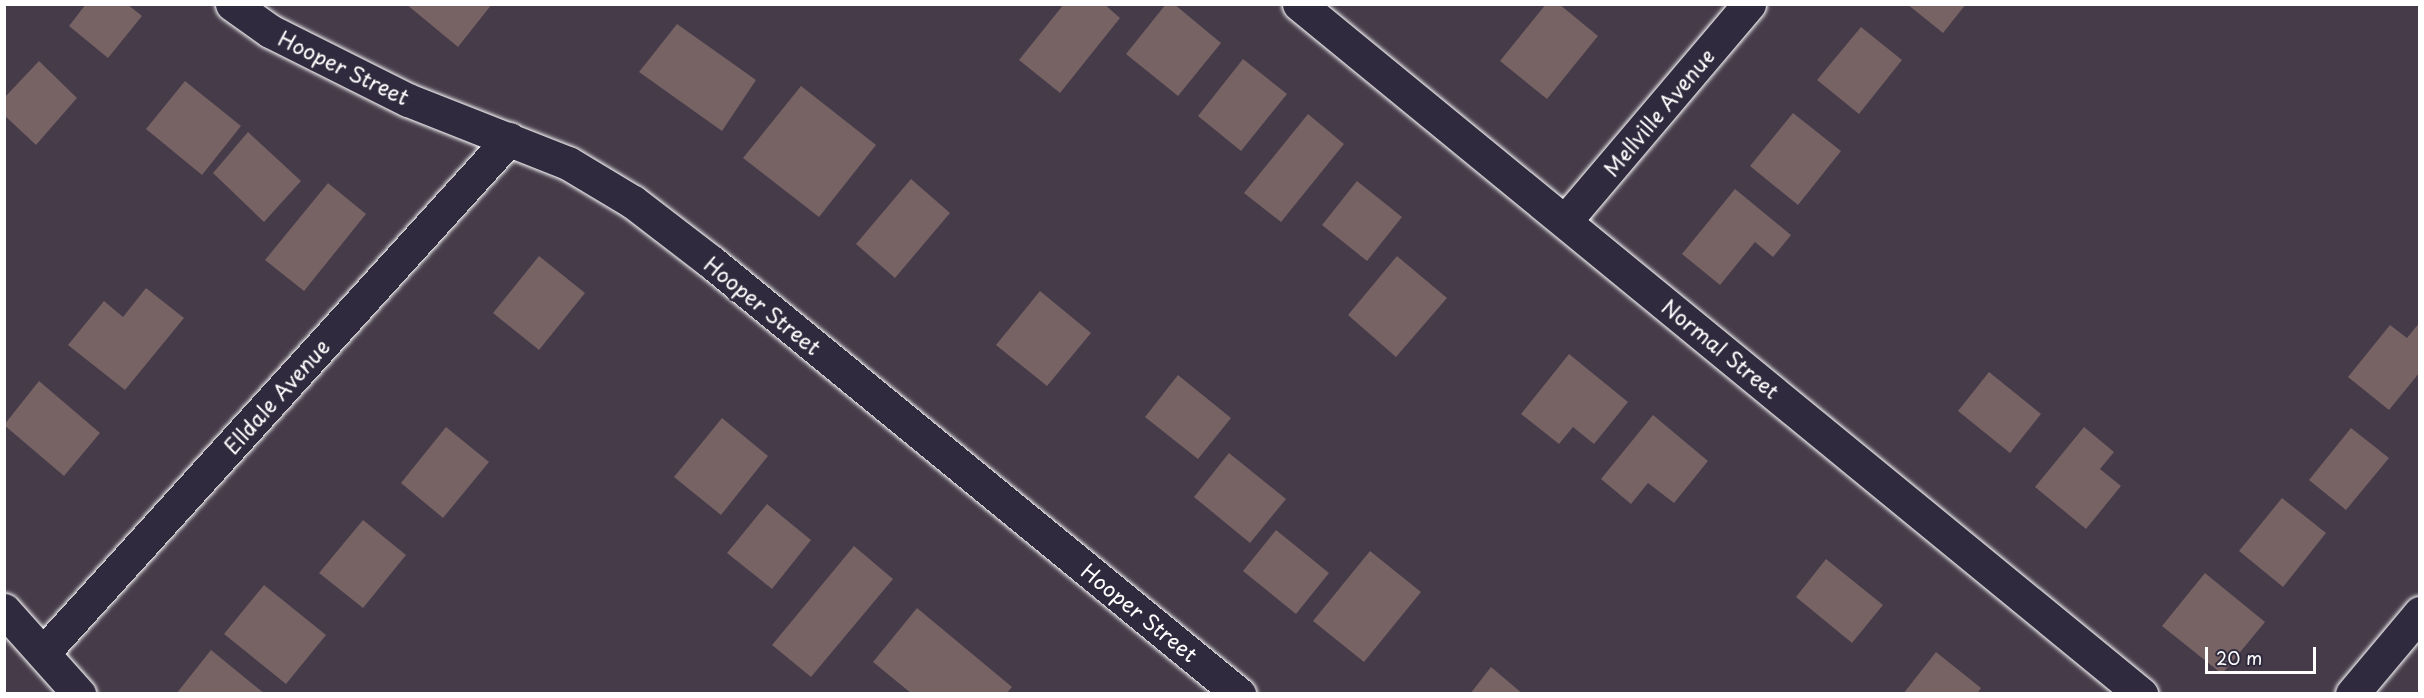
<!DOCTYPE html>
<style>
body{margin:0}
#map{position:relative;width:2424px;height:698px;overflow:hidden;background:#453b49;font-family:"Playpen Sans",sans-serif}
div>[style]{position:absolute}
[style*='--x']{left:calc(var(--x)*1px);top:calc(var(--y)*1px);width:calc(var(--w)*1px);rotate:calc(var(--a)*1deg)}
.building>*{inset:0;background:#776264}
.roads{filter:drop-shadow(0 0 2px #fff) drop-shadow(0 0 2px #fff)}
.street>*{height:33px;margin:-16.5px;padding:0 16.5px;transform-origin:16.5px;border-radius:16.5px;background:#2f2a3d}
.secondary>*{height:33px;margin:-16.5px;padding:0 16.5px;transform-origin:16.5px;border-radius:16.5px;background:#2f2a3d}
span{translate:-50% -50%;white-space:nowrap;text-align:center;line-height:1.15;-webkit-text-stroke:5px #2f2a3d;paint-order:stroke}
.street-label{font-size:21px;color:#fff}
.frame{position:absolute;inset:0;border:6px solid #fff;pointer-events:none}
.scale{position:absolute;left:2205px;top:647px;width:111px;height:27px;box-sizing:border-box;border:3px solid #fff;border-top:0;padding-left:8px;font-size:18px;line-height:21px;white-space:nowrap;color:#fff;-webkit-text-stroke:4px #2f2a3d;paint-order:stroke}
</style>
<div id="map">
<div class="building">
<div style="clip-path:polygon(86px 4px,127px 4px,142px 16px,108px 58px,69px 26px)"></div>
<div style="clip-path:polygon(406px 4px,492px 4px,458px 47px)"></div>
<div style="clip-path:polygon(1064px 4px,1104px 4px,1120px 18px,1060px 93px,1019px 60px)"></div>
<div style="clip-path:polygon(1166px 4px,1174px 4px,1221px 43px,1178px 96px,1126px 54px)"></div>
<div style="clip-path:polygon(1546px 4px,1559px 4px,1598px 36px,1547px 99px,1500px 61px)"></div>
<div style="clip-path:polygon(1907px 4px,1966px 4px,1943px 33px)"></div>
<div style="clip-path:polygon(677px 24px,756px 80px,722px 131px,639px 72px)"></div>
<div style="clip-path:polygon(1861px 27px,1902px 60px,1859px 114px,1817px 80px)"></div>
<div style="clip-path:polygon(1243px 59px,1287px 94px,1241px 151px,1198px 116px)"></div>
<div style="clip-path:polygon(39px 61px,77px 98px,36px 145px,4px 115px,4px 98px)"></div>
<div style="clip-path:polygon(185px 81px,241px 126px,202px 175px,146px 129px)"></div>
<div style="clip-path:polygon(801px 86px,876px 145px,819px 217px,743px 158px)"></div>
<div style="clip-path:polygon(1793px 113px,1841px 151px,1798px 205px,1750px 166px)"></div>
<div style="clip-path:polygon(1308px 114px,1344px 144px,1281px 222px,1244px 193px)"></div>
<div style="clip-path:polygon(248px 132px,301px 181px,264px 222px,213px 173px)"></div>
<div style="clip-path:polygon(911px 179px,950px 213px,895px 278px,856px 244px)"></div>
<div style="clip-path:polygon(1357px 181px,1402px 217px,1367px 261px,1322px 225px)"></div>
<div style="clip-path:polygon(328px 183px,366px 214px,304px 291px,265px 260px)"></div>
<div style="clip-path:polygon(1735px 189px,1791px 235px,1773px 257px,1755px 242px,1720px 285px,1682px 254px)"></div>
<div style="clip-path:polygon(539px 256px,585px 293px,539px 350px,493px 313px)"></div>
<div style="clip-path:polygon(1397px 256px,1447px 298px,1396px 357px,1348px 315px)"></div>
<div style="clip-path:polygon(146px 288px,184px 318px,125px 390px,68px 345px,104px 301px,123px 317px)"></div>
<div style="clip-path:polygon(1040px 291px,1091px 333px,1047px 386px,996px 345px)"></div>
<div style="clip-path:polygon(2420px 322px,2420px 372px,2389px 410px,2348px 377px,2390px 325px,2407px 338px)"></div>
<div style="clip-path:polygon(1569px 354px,1628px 402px,1594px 444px,1573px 427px,1559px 444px,1521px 414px)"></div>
<div style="clip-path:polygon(1989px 372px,2041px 414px,2010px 453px,1958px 411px)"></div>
<div style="clip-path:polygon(1178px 375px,1231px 418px,1198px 459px,1145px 417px)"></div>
<div style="clip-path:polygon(39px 381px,100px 433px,64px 476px,4px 425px)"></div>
<div style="clip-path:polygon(1653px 415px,1708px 461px,1674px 503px,1648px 483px,1631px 504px,1601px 479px)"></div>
<div style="clip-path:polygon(722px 418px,768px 456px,721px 515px,674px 477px)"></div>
<div style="clip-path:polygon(446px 427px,489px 462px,443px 518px,401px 483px)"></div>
<div style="clip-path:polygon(2084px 427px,2114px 452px,2100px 469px,2121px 486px,2086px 529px,2035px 487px)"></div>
<div style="clip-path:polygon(2351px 428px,2389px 458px,2346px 510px,2309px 480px)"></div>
<div style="clip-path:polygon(1229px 453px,1286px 499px,1250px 543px,1194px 497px)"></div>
<div style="clip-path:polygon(2282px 498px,2326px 533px,2283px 587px,2239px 551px)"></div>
<div style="clip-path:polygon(767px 504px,811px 540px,772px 589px,727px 553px)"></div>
<div style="clip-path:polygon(363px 520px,406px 555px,363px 608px,319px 573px)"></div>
<div style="clip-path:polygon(1276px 530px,1329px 573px,1296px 614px,1243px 571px)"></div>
<div style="clip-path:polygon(854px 546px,893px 579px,811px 677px,772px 645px)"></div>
<div style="clip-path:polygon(1370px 551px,1421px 592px,1364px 662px,1313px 621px)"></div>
<div style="clip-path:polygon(1826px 559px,1883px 605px,1852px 643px,1796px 597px)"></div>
<div style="clip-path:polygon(2205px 573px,2265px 622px,2222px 674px,2162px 626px)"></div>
<div style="clip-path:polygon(264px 585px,326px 635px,286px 684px,224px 634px)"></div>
<div style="clip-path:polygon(917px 608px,1012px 687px,1006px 694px,912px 694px,873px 662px)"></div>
<div style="clip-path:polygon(211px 650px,265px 694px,176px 694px)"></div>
<div style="clip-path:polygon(1936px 652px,1981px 688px,1977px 694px,1903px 694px)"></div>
<div style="clip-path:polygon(1491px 667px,1523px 694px,1470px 694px)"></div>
</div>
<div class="roads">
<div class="street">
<div style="--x:232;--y:4;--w:47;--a:35.4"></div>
<div style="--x:270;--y:31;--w:154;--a:26.6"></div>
<div style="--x:408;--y:100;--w:172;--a:21.5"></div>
<div style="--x:568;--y:163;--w:76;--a:31"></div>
<div style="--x:633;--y:202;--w:97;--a:37.5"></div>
<div style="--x:710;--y:261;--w:684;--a:39.3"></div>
<div style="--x:1299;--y:4;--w:1089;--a:39.33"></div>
<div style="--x:1566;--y:220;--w:283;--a:-49.7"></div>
<div style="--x:4;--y:610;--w:113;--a:48.2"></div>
<div style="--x:43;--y:653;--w:694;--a:-47.8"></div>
</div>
<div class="secondary">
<div style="--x:2352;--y:694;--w:106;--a:-50"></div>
</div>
</div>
<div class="street-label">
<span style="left:344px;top:67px;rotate:26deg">Hooper Street</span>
<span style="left:1658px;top:112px;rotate:-50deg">Mellville Avenue</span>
<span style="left:763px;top:305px;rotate:39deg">Hooper Street</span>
<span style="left:1721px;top:348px;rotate:39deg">Normal Street</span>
<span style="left:276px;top:396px;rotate:-48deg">Elldale Avenue</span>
<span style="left:1140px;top:612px;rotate:39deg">Hooper Street</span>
</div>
<div class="frame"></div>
<div class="scale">20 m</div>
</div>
